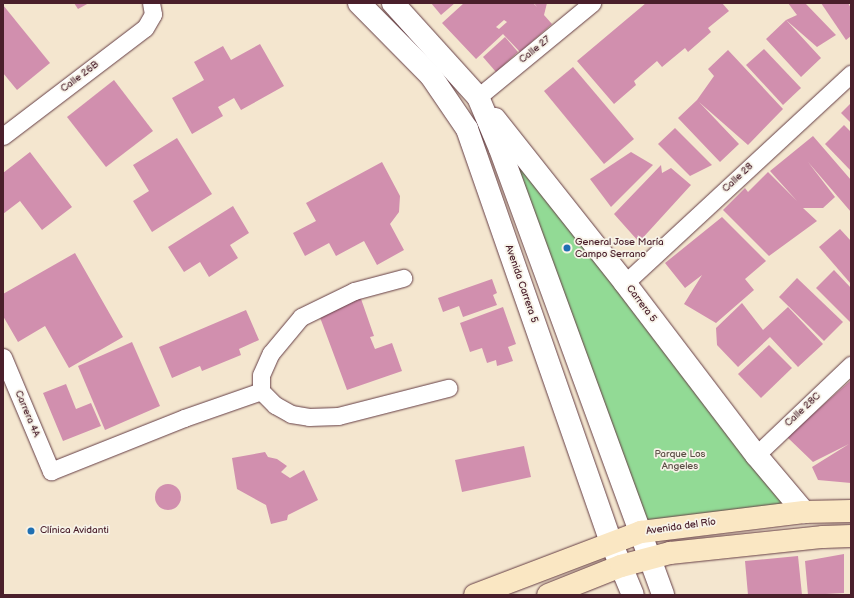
<!DOCTYPE html>
<meta charset="utf-8">
<style>
body{margin:0}
#map{position:relative;width:854px;height:598px;overflow:hidden;background:#f4e6cf;font-family:"Balsamiq Sans",sans-serif}
div>[style]{position:absolute}
[style*='--x']{left:calc(var(--x)*1px);top:calc(var(--y)*1px);width:calc(var(--w)*1px);rotate:calc(var(--a)*1deg)}
.green>*{inset:0;background:#92da95}
.building>*{inset:0;background:#d18fae}
.round{border-radius:50%}
.roads{filter:drop-shadow(0 0 1px #643d44) drop-shadow(0 0 1px #643d44)}
.minor>*{height:17px;margin:-8.5px;padding:0 8.5px;transform-origin:8.5px;border-radius:8.5px;background:#fff}
.tertiary>*{height:22px;margin:-11px;padding:0 11px;transform-origin:11px;border-radius:11px;background:#fff}
.secondary>*{height:22px;margin:-11px;padding:0 11px;transform-origin:11px;border-radius:11px;background:#fae7c3}
.dots>*{width:11px;height:11px;translate:-50% -50%;box-sizing:border-box;border:2px solid #f7f3e8;border-radius:50%}
span{translate:-50% -50%;white-space:nowrap;text-align:center;line-height:1.15;-webkit-text-stroke:3.5px #f7f3e8;paint-order:stroke}
.street-label{font-size:10px;color:#4a1f2b}
.poi-label{font-size:10px;color:#4a1f2b}
.left{translate:0 -50%;text-align:left}
.park-label{font-size:10px;color:#5c4e46}
.frame{position:absolute;inset:0;border:4px solid #4a1f2b;pointer-events:none}
</style>
<div id="map">
<div class="green">
<div style="clip-path:polygon(514px 163px,529px 170px,786px 504px,642px 521px)"></div>
</div>
<div class="building">
<div style="clip-path:polygon(74px 3px,89px 3px,78px 9px)"></div>
<div style="clip-path:polygon(431px 3px,455px 3px,441px 15px)"></div>
<div style="clip-path:polygon(evenodd,464px 3px,533px 3px,537px 7px,534px 3px,547px 3px,544px 15px,552px 24px,520px 52px,503px 34px,476px 59px,442px 23px,464px 3px,504px 20px,507px 22px,499px 29px,496px 27px,504px 20px)"></div>
<div style="clip-path:polygon(646px 3px,722px 3px,729px 11px,708px 28px,711px 32px,688px 52px,685px 48px,662px 67px,657px 61px,634px 81px,636px 85px,614px 104px,577px 61px)"></div>
<div style="clip-path:polygon(788px 3px,805px 3px,836px 35px,817px 47px,786px 20px,821px 58px,801px 77px,766px 39px,786px 20px,797px 15px)"></div>
<div style="clip-path:polygon(821px 3px,848px 3px,851px 8px,851px 36px,846px 40px)"></div>
<div style="clip-path:polygon(3px 5px,50px 63px,17px 90px,3px 73px)"></div>
<div style="clip-path:polygon(505px 37px,518px 52px,496px 72px,483px 57px)"></div>
<div style="clip-path:polygon(260px 44px,284px 86px,241px 110px,234px 98px,218px 107px,223px 116px,192px 134px,172px 98px,204px 80px,194px 62px,223px 46px,231px 60px)"></div>
<div style="clip-path:polygon(764px 49px,801px 88px,783px 105px,746px 65px)"></div>
<div style="clip-path:polygon(728px 50px,783px 109px,748px 145px,699px 102px,739px 144px,720px 162px,678px 118px,697px 100px,714px 76px,708px 69px)"></div>
<div style="clip-path:polygon(573px 67px,634px 139px,604px 164px,544px 91px)"></div>
<div style="clip-path:polygon(114px 80px,153px 131px,106px 167px,67px 117px)"></div>
<div style="clip-path:polygon(851px 103px,851px 123px,841px 113px)"></div>
<div style="clip-path:polygon(844px 125px,851px 132px,851px 171px,825px 144px)"></div>
<div style="clip-path:polygon(675px 128px,712px 165px,690px 176px,658px 144px)"></div>
<div style="clip-path:polygon(813px 136px,851px 180px,851px 212px,808px 162px,835px 197px,823px 208px,803px 208px,817px 221px,769px 256px,723px 210px,745px 188px,748px 192px,768px 172px,797px 201px,770px 171px)"></div>
<div style="clip-path:polygon(177px 138px,212px 194px,152px 232px,133px 201px,149px 191px,133px 165px)"></div>
<div style="clip-path:polygon(30px 152px,72px 207px,42px 230px,20px 201px,3px 214px,3px 173px)"></div>
<div style="clip-path:polygon(631px 152px,653px 165px,611px 207px,590px 179px)"></div>
<div style="clip-path:polygon(382px 162px,400px 196px,399px 212px,390px 224px,404px 250px,377px 265px,364px 241px,336px 256px,329px 243px,305px 256px,293px 233px,316px 221px,306px 203px)"></div>
<div style="clip-path:polygon(661px 165px,662px 173px,671px 168px,691px 185px,639px 242px,614px 214px)"></div>
<div style="clip-path:polygon(233px 206px,249px 233px,230px 245px,238px 258px,209px 277px,200px 262px,184px 272px,168px 247px)"></div>
<div style="clip-path:polygon(722px 217px,766px 261px,745px 279px,754px 290px,716px 323px,684px 304px,702px 275px,685px 288px,665px 263px)"></div>
<div style="clip-path:polygon(840px 229px,851px 241px,851px 284px,819px 247px)"></div>
<div style="clip-path:polygon(75px 253px,123px 337px,69px 368px,45px 326px,18px 342px,3px 316px,3px 294px)"></div>
<div style="clip-path:polygon(834px 270px,851px 288px,850px 322px,816px 288px)"></div>
<div style="clip-path:polygon(797px 278px,843px 322px,824px 341px,779px 297px)"></div>
<div style="clip-path:polygon(492px 279px,497px 293px,493px 295px,497px 305px,463px 317px,459px 306px,443px 312px,438px 298px)"></div>
<div style="clip-path:polygon(360px 296px,374px 336px,370px 337px,375px 349px,392px 343px,402px 371px,347px 390px,318px 312px)"></div>
<div style="clip-path:polygon(742px 303px,763px 330px,788px 307px,823px 344px,798px 367px,770px 337px,738px 367px,717px 345px,716px 328px)"></div>
<div style="clip-path:polygon(503px 307px,516px 344px,508px 347px,513px 361px,497px 366px,496px 360px,487px 363px,482px 348px,470px 352px,460px 323px)"></div>
<div style="clip-path:polygon(246px 310px,259px 340px,239px 349px,241px 355px,202px 371px,200px 366px,172px 378px,159px 347px)"></div>
<div style="clip-path:polygon(132px 342px,160px 406px,105px 430px,78px 366px)"></div>
<div style="clip-path:polygon(769px 345px,792px 368px,761px 398px,738px 374px)"></div>
<div style="clip-path:polygon(850px 381px,851px 483px,818px 480px,812px 467px,849px 444px,813px 462px,787px 437px)"></div>
<div style="clip-path:polygon(66px 384px,76px 409px,91px 403px,101px 426px,63px 441px,43px 393px)"></div>
<div style="clip-path:polygon(524px 446px,531px 477px,462px 492px,455px 460px)"></div>
<div style="clip-path:polygon(265px 452px,268px 457px,277px 459px,287px 466px,281px 472px,290px 478px,304px 470px,318px 500px,288px 515px,287px 520px,271px 524px,266px 505px,237px 489px,232px 458px)"></div>
<div class="round" style="left:155px;top:484px;width:26px;height:26px"></div>
<div style="clip-path:polygon(844px 554px,844px 593px,808px 595px,805px 561px)"></div>
<div style="clip-path:polygon(798px 556px,802px 595px,748px 595px,745px 561px)"></div>
</div>
<div class="roads">
<div class="minor">
<div style="--x:478;--y:97;--w:148;--a:-39.5"></div>
<div style="--x:3;--y:136;--w:178;--a:-37.3"></div>
<div style="--x:145;--y:28;--w:16;--a:-60"></div>
<div style="--x:153;--y:14;--w:11;--a:-100"></div>
<div style="--x:625;--y:283;--w:308;--a:-42.8"></div>
<div style="--x:3;--y:357;--w:124;--a:67.2"></div>
<div style="--x:51;--y:471;--w:143;--a:-21.7"></div>
<div style="--x:184;--y:418;--w:82;--a:-19.3"></div>
<div style="--x:261;--y:391;--w:20;--a:45"></div>
<div style="--x:275;--y:405;--w:18;--a:29"></div>
<div style="--x:291;--y:414;--w:18;--a:9"></div>
<div style="--x:309;--y:417;--w:29;--a:-2"></div>
<div style="--x:338;--y:416;--w:114;--a:-14.3"></div>
<div style="--x:261;--y:391;--w:16;--a:-90"></div>
<div style="--x:261;--y:375;--w:24;--a:-66"></div>
<div style="--x:271;--y:353;--w:47;--a:-50.2"></div>
<div style="--x:301;--y:317;--w:59;--a:-26.1"></div>
<div style="--x:354;--y:291;--w:51;--a:-14.9"></div>
<div style="--x:756;--y:455;--w:131;--a:-43.5"></div>
</div>
<div class="tertiary">
<div style="--x:359;--y:3;--w:103;--a:45.4"></div>
<div style="--x:431;--y:76;--w:64;--a:55.8"></div>
<div style="--x:467;--y:129;--w:437;--a:70.8"></div>
<div style="--x:611;--y:542;--w:57;--a:67.5"></div>
<div style="--x:393;--y:3;--w:127;--a:47.9"></div>
<div style="--x:478;--y:97;--w:56;--a:67.1"></div>
<div style="--x:500;--y:149;--w:475;--a:69.9"></div>
<div style="--x:495;--y:119;--w:209;--a:51.6"></div>
<div style="--x:625;--y:283;--w:216;--a:52.7"></div>
<div style="--x:756;--y:455;--w:75;--a:49.9"></div>
</div>
<div class="secondary">
<div style="--x:475;--y:595;--w:178;--a:-20.8"></div>
<div style="--x:641;--y:532;--w:164;--a:-7"></div>
<div style="--x:804;--y:512;--w:47;--a:-1.2"></div>
<div style="--x:548;--y:595;--w:79;--a:-21.7"></div>
<div style="--x:621;--y:566;--w:51;--a:-14.9"></div>
<div style="--x:670;--y:553;--w:154;--a:-6"></div>
<div style="--x:823;--y:537;--w:28;--a:-2"></div>
</div>
</div>
<div class="dots">
<div style="left:567px;top:248px;background:#1f6fb2"></div>
<div style="left:31px;top:531px;background:#1f6fb2"></div>
</div>
<div class="street-label">
<span style="left:535px;top:50px;rotate:-39deg">Calle 27</span>
<span style="left:80px;top:77px;rotate:-37deg">Calle 26B</span>
<span style="left:738px;top:178px;rotate:-43deg">Calle 28</span>
<span style="left:521px;top:284px;rotate:71deg">Avenida Carrera 5</span>
<span style="left:641px;top:304px;rotate:53deg">Carrera 5</span>
<span style="left:803px;top:410px;rotate:-43deg">Calle 28C</span>
<span style="left:27px;top:414px;rotate:67deg">Carrera 4A</span>
<span style="left:681px;top:527px;rotate:-8deg">Avenida del Río</span>
</div>
<div class="poi-label">
<span class="left" style="left:575px;top:248px">General Jose María<br>Campo Serrano</span>
<span class="left" style="left:40px;top:531px">Clínica Avidanti</span>
</div>
<div class="park-label">
<span style="left:680px;top:460px">Parque Los<br>Angeles</span>
</div>
<div class="frame"></div>
</div>
